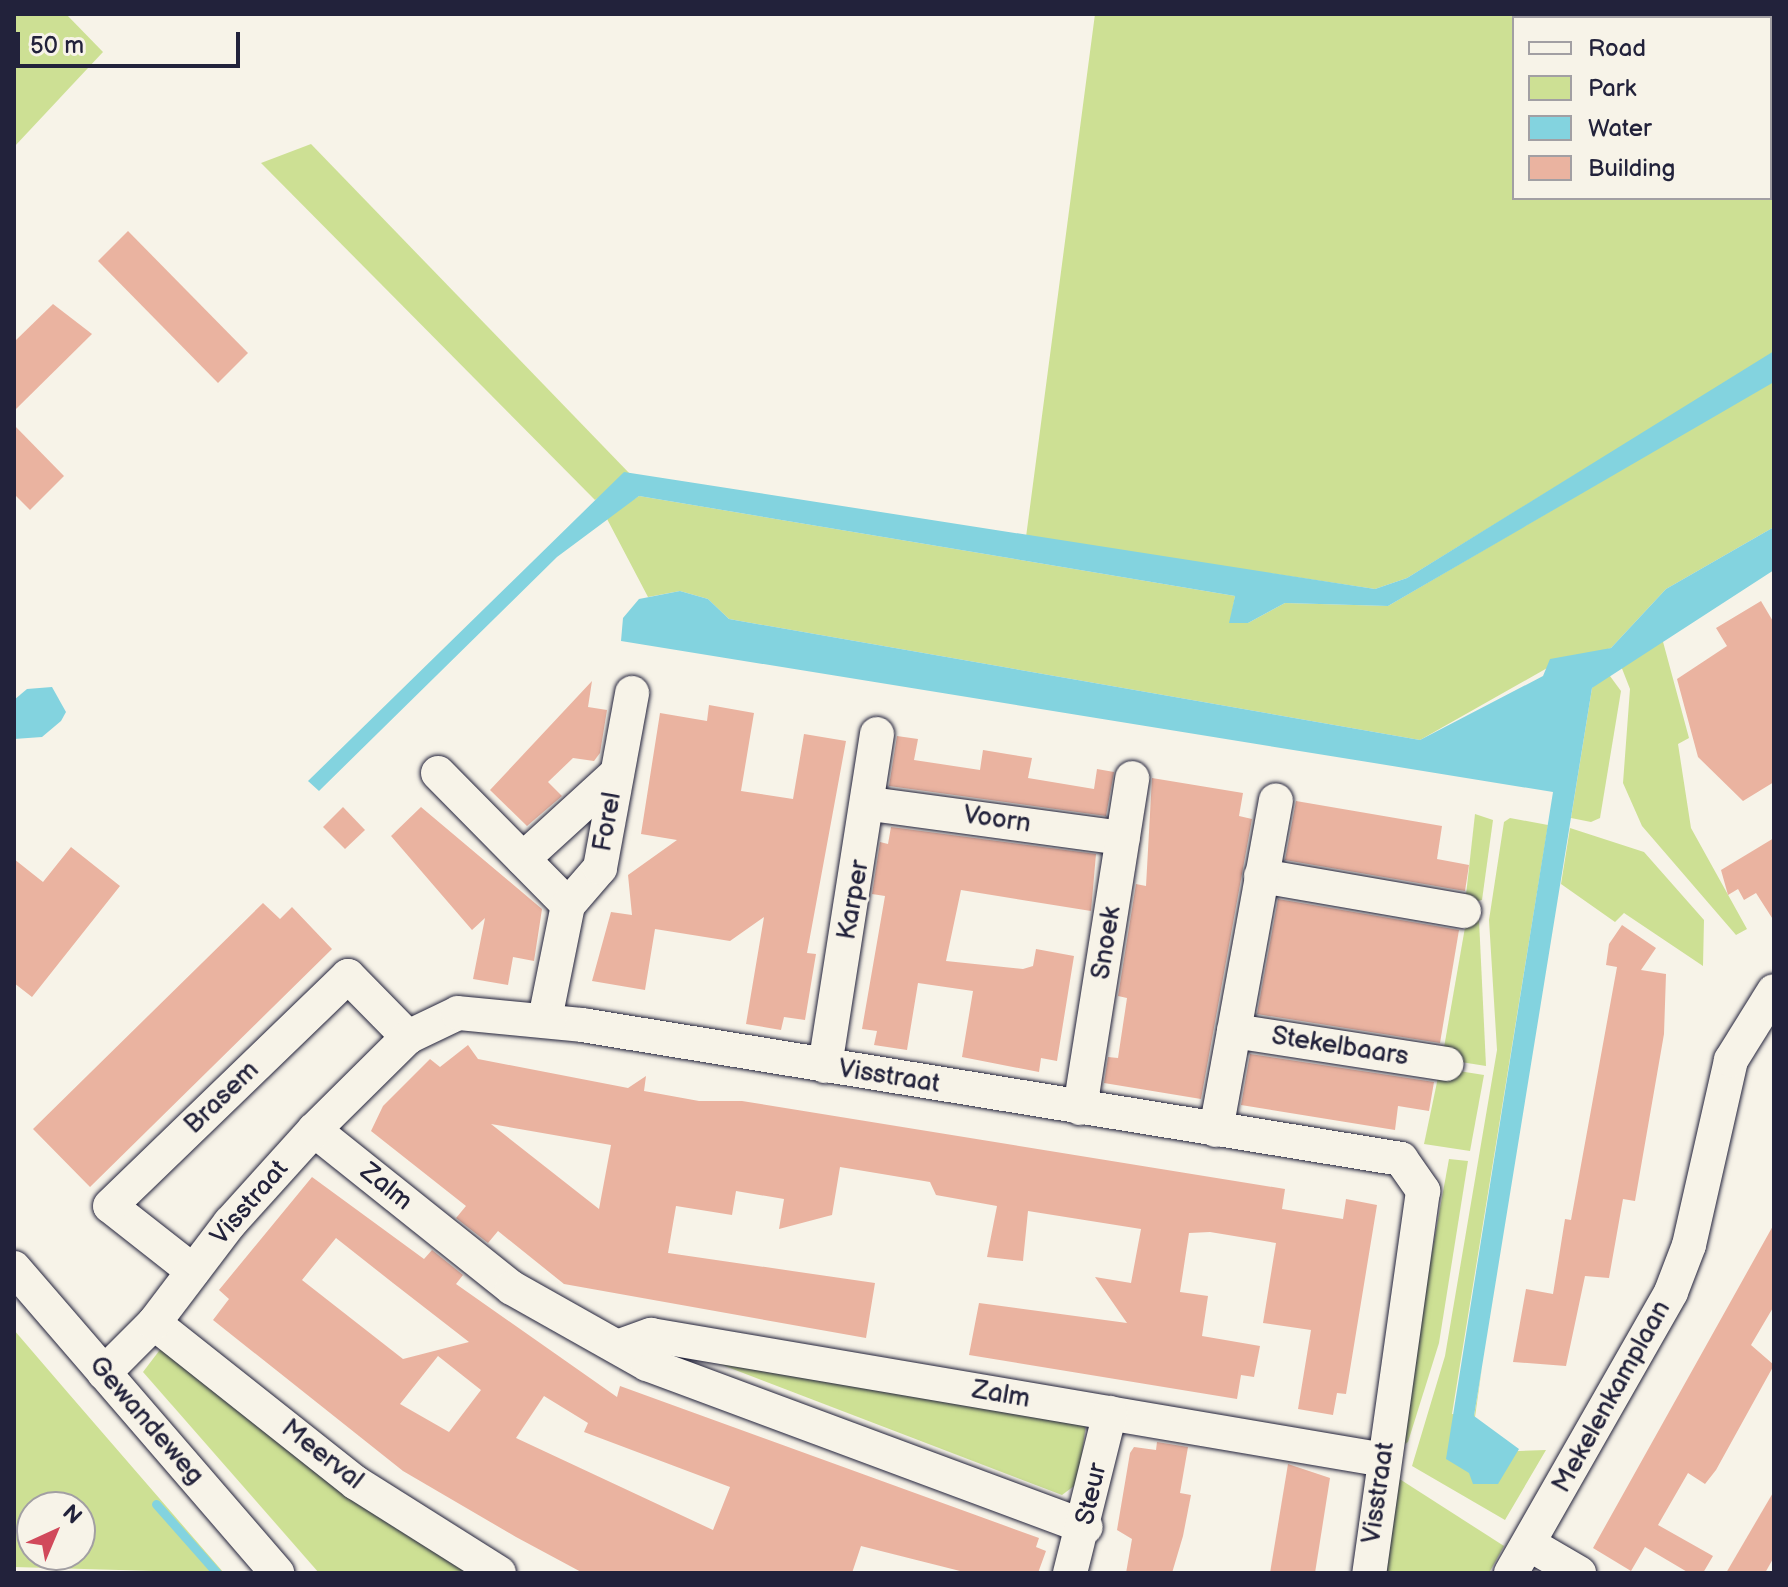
<!DOCTYPE html>
<style>
body{margin:0}
#map{position:relative;width:1788px;height:1587px;overflow:hidden;background:#f7f3e8;font-family:"Balsamiq Sans",sans-serif}
div>[style]{position:absolute}
[style*='--x']{left:calc(var(--x)*1px);top:calc(var(--y)*1px);width:calc(var(--w)*1px);rotate:calc(var(--a)*1deg)}
.green>*{inset:0;background:#cde094}
.water>*{inset:0;background:#83d3df}
.stream>*{height:9px;margin:-4.5px;padding:0 4.5px;transform-origin:4.5px;border-radius:4.5px;background:#83d3df}
.building>*{inset:0;background:#eab3a0}
.roads{filter:drop-shadow(0 0 2px #22223b) drop-shadow(0 0 2px #22223b)}
.minor>*{height:34px;margin:-17px;padding:0 17px;transform-origin:17px;border-radius:17px;background:#f7f3e8}
span{translate:-50% -50%;white-space:nowrap;text-align:center;line-height:1.15;-webkit-text-stroke:6px #f7f3e8;paint-order:stroke}
.street-label{font-size:26px;color:#22223b}
.frame{position:absolute;inset:0;border:16px solid #22223b;pointer-events:none}
.legend{position:absolute;left:1512px;top:16px;width:260px;height:184px;box-sizing:border-box;background:#f7f3e8;border:2px solid #a29fa3;margin:0;padding:10px 14px;list-style:none;font-size:24px;color:#22223b}
.legend li{display:flex;align-items:center;gap:16px;height:40px}
.legend b{width:40px;border:2px solid #a29fa3}
.north{position:absolute;left:16px;top:1491px;width:80px;height:80px;box-sizing:border-box;background:#f7f3e8;border:2px solid #a29fa3;border-radius:50%;rotate:44deg;font-size:22px;font-weight:700;line-height:32px;text-align:center;color:#22223b}
.north::after{content:'';display:block;margin:auto;width:28px;height:36px;background:#d1495b;clip-path:polygon(50% 0,100% 100%,50% 72%,0 100%)}
.scale{position:absolute;left:16px;top:32px;width:224px;height:36px;box-sizing:border-box;border:4px solid #22223b;border-top:0;padding-left:10px;font-size:24px;line-height:28px;white-space:nowrap;color:#22223b;-webkit-text-stroke:6px #f7f3e8;paint-order:stroke}
</style>
<div id="map">
<div class="green">
<div style="clip-path:polygon(14px 14px,66px 14px,103px 52px,14px 147px)"></div>
<div style="clip-path:polygon(evenodd,1095px 14px,1774px 14px,1774px 527px,1666px 589px,1611px 648px,1549px 667px,1420px 740px,729px 619px,708px 599px,680px 591px,648px 597px,606px 517px,639px 496px,1235px 596px,1230px 623px,1248px 623px,1285px 603px,1388px 606px,1660px 447px,1663px 421px,1407px 578px,1375px 589px,1026px 537px,1095px 14px,1514px 18px,1770px 18px,1770px 198px,1514px 198px,1514px 18px)"></div>
<div style="clip-path:polygon(311px 144px,631px 475px,595px 500px,261px 163px)"></div>
<div style="clip-path:polygon(1662px 638px,1689px 738px,1678px 744px,1691px 828px,1747px 929px,1736px 935px,1642px 826px,1623px 783px,1630px 689px,1621px 666px)"></div>
<div style="clip-path:polygon(1607px 672px,1621px 691px,1600px 818px,1591px 822px,1571px 818px,1592px 688px)"></div>
<div style="clip-path:polygon(1475px 814px,1493px 820px,1482px 900px,1465px 904px)"></div>
<div style="clip-path:polygon(1510px 818px,1548px 825px,1452px 1414px,1474px 1416px,1482px 1367px,1470px 1453px,1546px 1450px,1505px 1520px,1412px 1466px,1445px 1356px,1497px 1050px,1489px 920px,1504px 822px)"></div>
<div style="clip-path:polygon(1570px 828px,1644px 852px,1704px 920px,1703px 966px,1624px 913px,1615px 922px,1561px 884px)"></div>
<div style="clip-path:polygon(1467px 916px,1479px 920px,1486px 1066px,1442px 1059px)"></div>
<div style="clip-path:polygon(1440px 1068px,1484px 1075px,1470px 1151px,1424px 1144px)"></div>
<div style="clip-path:polygon(1449px 1159px,1468px 1161px,1439px 1343px,1408px 1442px,1396px 1450px)"></div>
<div style="clip-path:polygon(evenodd,14px 1330px,69px 1394px,224px 1573px,14px 1567px,14px 1330px,32px 1507px,80px 1507px,80px 1555px,32px 1555px,32px 1507px)"></div>
<div style="clip-path:polygon(162px 1347px,470px 1573px,319px 1573px,143px 1372px)"></div>
<div style="clip-path:polygon(683px 1350px,1086px 1424px,1078px 1483px,1062px 1495px)"></div>
<div style="clip-path:polygon(1398px 1478px,1504px 1546px,1489px 1573px,1383px 1573px)"></div>
</div>
<div class="water">
<div style="clip-path:polygon(1774px 351px,1774px 382px,1388px 606px,1285px 603px,1248px 623px,1229px 623px,1235px 596px,639px 496px,557px 557px,319px 791px,308px 781px,624px 472px,1375px 589px,1407px 578px)"></div>
<div style="clip-path:polygon(1774px 527px,1774px 570px,1592px 688px,1474px 1416px,1519px 1449px,1498px 1484px,1473px 1484px,1469px 1473px,1446px 1459px,1553px 792px,621px 641px,623px 618px,639px 599px,680px 591px,708px 599px,729px 619px,1420px 740px,1543px 676px,1550px 659px,1611px 648px,1666px 589px)"></div>
<div style="clip-path:polygon(52px 687px,66px 712px,61px 721px,42px 737px,14px 739px,14px 700px,27px 689px)"></div>
</div>
<div class="stream">
<div style="--x:156;--y:1504;--w:92;--a:48.5"></div>
</div>
<div class="building">
<div style="clip-path:polygon(128px 231px,248px 353px,218px 383px,98px 261px)"></div>
<div style="clip-path:polygon(53px 304px,92px 334px,14px 411px,14px 342px)"></div>
<div style="clip-path:polygon(14px 425px,64px 476px,30px 510px,14px 494px)"></div>
<div style="clip-path:polygon(1761px 601px,1774px 623px,1774px 782px,1743px 801px,1698px 757px,1677px 679px,1727px 646px,1716px 628px)"></div>
<div style="clip-path:polygon(592px 681px,588px 707px,607px 710px,600px 753px,594px 761px,573px 758px,548px 782px,562px 796px,527px 826px,490px 790px)"></div>
<div style="clip-path:polygon(709px 705px,754px 713px,741px 791px,793px 799px,804px 734px,846px 741px,807px 953px,816px 954px,805px 1020px,784px 1017px,781px 1030px,746px 1024px,764px 917px,730px 941px,655px 929px,645px 990px,592px 981px,611px 912px,632px 915px,628px 875px,677px 840px,641px 834px,660px 713px,707px 721px)"></div>
<div style="clip-path:polygon(897px 736px,918px 739px,914px 760px,980px 770px,983px 750px,1007px 754px,1032px 758px,1028px 778px,1094px 789px,1097px 769px,1114px 772px,1106px 816px,889px 786px)"></div>
<div style="clip-path:polygon(1152px 778px,1243px 793px,1239px 816px,1252px 819px,1201px 1099px,1104px 1083px,1108px 1057px,1118px 1058px,1127px 998px,1118px 996px,1136px 884px,1146px 886px)"></div>
<div style="clip-path:polygon(1296px 801px,1442px 826px,1437px 859px,1469px 865px,1465px 891px,1285px 860px)"></div>
<div style="clip-path:polygon(343px 807px,365px 830px,345px 849px,323px 827px)"></div>
<div style="clip-path:polygon(421px 807px,542px 909px,534px 961px,513px 957px,508px 985px,473px 979px,485px 918px,472px 930px,391px 836px)"></div>
<div style="clip-path:polygon(891px 827px,1096px 854px,1091px 911px,961px 890px,946px 961px,1023px 969px,1033px 966px,1036px 949px,1074px 956px,1057px 1061px,1041px 1058px,1039px 1072px,962px 1057px,973px 991px,918px 983px,907px 1050px,874px 1045px,877px 1031px,862px 1029px,885px 896px,872px 894px,880px 842px,888px 844px)"></div>
<div style="clip-path:polygon(1774px 838px,1774px 921px,1756px 893px,1744px 900px,1738px 889px,1728px 895px,1721px 870px)"></div>
<div style="clip-path:polygon(71px 847px,120px 886px,32px 997px,14px 983px,14px 859px,43px 882px)"></div>
<div style="clip-path:polygon(1278px 899px,1459px 930px,1440px 1043px,1257px 1014px)"></div>
<div style="clip-path:polygon(263px 903px,280px 919px,292px 907px,332px 949px,90px 1187px,33px 1129px)"></div>
<div style="clip-path:polygon(1622px 925px,1656px 948px,1641px 970px,1666px 974px,1664px 1034px,1635px 1201px,1623px 1199px,1609px 1278px,1585px 1276px,1566px 1366px,1513px 1362px,1526px 1289px,1553px 1294px,1565px 1219px,1571px 1220px,1617px 967px,1606px 965px,1609px 944px)"></div>
<div style="clip-path:polygon(evenodd,468px 1045px,478px 1059px,628px 1088px,646px 1076px,644px 1091px,699px 1101px,742px 1101px,1285px 1189px,1282px 1209px,1343px 1219px,1346px 1199px,1377px 1205px,1346px 1394px,1337px 1393px,1333px 1415px,1298px 1409px,1311px 1330px,1263px 1323px,1276px 1243px,1210px 1232px,1189px 1233px,1180px 1292px,1208px 1296px,1202px 1336px,1260px 1346px,1254px 1377px,1241px 1375px,1237px 1399px,969px 1355px,979px 1303px,1127px 1323px,1095px 1277px,1131px 1283px,1141px 1229px,1028px 1211px,1023px 1261px,987px 1257px,997px 1206px,936px 1195px,930px 1182px,840px 1167px,832px 1215px,779px 1229px,784px 1199px,736px 1191px,732px 1215px,676px 1206px,668px 1253px,875px 1283px,866px 1338px,564px 1284px,498px 1231px,488px 1243px,456px 1218px,466px 1206px,371px 1131px,383px 1106px,430px 1059px,440px 1067px,468px 1045px,491px 1124px,611px 1145px,599px 1209px,491px 1124px)"></div>
<div style="clip-path:polygon(1250px 1054px,1434px 1082px,1429px 1111px,1398px 1106px,1395px 1130px,1241px 1105px)"></div>
<div style="clip-path:polygon(evenodd,312px 1177px,424px 1259px,432px 1250px,463px 1275px,456px 1284px,617px 1397px,620px 1386px,1039px 1538px,1036px 1547px,1046px 1551px,1038px 1573px,968px 1573px,861px 1546px,852px 1573px,583px 1573px,516px 1537px,403px 1471px,213px 1320px,229px 1299px,219px 1290px,312px 1177px,336px 1238px,393px 1283px,469px 1342px,403px 1359px,348px 1316px,302px 1280px,336px 1238px,312px 1177px,438px 1356px,481px 1390px,449px 1432px,400px 1404px,438px 1356px,312px 1177px,544px 1396px,588px 1423px,584px 1432px,730px 1487px,713px 1530px,516px 1438px,544px 1396px)"></div>
<div style="clip-path:polygon(1774px 1224px,1774px 1306px,1751px 1345px,1774px 1365px,1716px 1470px,1705px 1484px,1688px 1473px,1658px 1525px,1713px 1556px,1703px 1573px,1689px 1573px,1645px 1547px,1631px 1571px,1593px 1548px)"></div>
<div style="clip-path:polygon(1157px 1442px,1188px 1447px,1180px 1493px,1191px 1495px,1183px 1536px,1172px 1573px,1126px 1573px,1132px 1539px,1117px 1530px,1130px 1453px,1134px 1447px,1156px 1450px)"></div>
<div style="clip-path:polygon(1288px 1464px,1330px 1478px,1315px 1573px,1270px 1573px)"></div>
<div style="clip-path:polygon(1774px 1491px,1774px 1557px,1765px 1573px,1726px 1573px)"></div>
</div>
<div class="roads">
<div class="minor">
<div style="--x:438;--y:773;--w:185;--a:45.4"></div>
<div style="--x:871;--y:804;--w:254;--a:7.7"></div>
<div style="--x:523;--y:859;--w:126;--a:-42.4"></div>
<div style="--x:1261;--y:876;--w:206;--a:9.8"></div>
<div style="--x:545;--y:1019;--w:116;--a:-78.6"></div>
<div style="--x:568;--y:905;--w:49;--a:-49.1"></div>
<div style="--x:600;--y:868;--w:178;--a:-79.6"></div>
<div style="--x:1234;--y:1031;--w:215;--a:8.8"></div>
<div style="--x:825;--y:1066;--w:336;--a:-81.1"></div>
<div style="--x:1080;--y:1108;--w:334;--a:-81"></div>
<div style="--x:314;--y:1130;--w:253;--a:38.6"></div>
<div style="--x:512;--y:1288;--w:155;--a:29.4"></div>
<div style="--x:647;--y:1364;--w:468;--a:20.4"></div>
<div style="--x:1216;--y:1130;--w:335;--a:-79.7"></div>
<div style="--x:14;--y:1268;--w:403;--a:49.2"></div>
<div style="--x:193;--y:1271;--w:105;--a:-141.9"></div>
<div style="--x:110;--y:1206;--w:331;--a:-44"></div>
<div style="--x:348;--y:976;--w:86;--a:45.5"></div>
<div style="--x:154;--y:1323;--w:258;--a:38.4"></div>
<div style="--x:356;--y:1483;--w:169;--a:32.2"></div>
<div style="--x:620;--y:1346;--w:33;--a:-20"></div>
<div style="--x:651;--y:1335;--w:744;--a:9.68"></div>
<div style="--x:104;--y:1373;--w:71;--a:-45"></div>
<div style="--x:154;--y:1323;--w:126;--a:-52.8"></div>
<div style="--x:230;--y:1223;--w:125;--a:-47.9"></div>
<div style="--x:314;--y:1130;--w:132;--a:-44.7"></div>
<div style="--x:408;--y:1037;--w:55;--a:-25.6"></div>
<div style="--x:458;--y:1013;--w:125;--a:5.5"></div>
<div style="--x:582;--y:1025;--w:830;--a:9.29"></div>
<div style="--x:1401;--y:1159;--w:39;--a:55"></div>
<div style="--x:1423;--y:1191;--w:386;--a:98"></div>
<div style="--x:1529;--y:1544;--w:58;--a:30.1"></div>
<div style="--x:1070;--y:1573;--w:165;--a:-76"></div>
<div style="--x:1511;--y:1573;--w:323;--a:-60.3"></div>
<div style="--x:1671;--y:1292;--w:50;--a:-69"></div>
<div style="--x:1689;--y:1245;--w:190;--a:-77.2"></div>
<div style="--x:1731;--y:1060;--w:81;--a:-58.1"></div>
</div>
</div>
<div class="street-label">
<span style="left:997px;top:820px;rotate:8deg">Voorn</span>
<span style="left:608px;top:822px;rotate:-80deg">Forel</span>
<span style="left:854px;top:900px;rotate:-80deg">Karper</span>
<span style="left:1107px;top:943px;rotate:-81deg">Snoek</span>
<span style="left:1340px;top:1047px;rotate:9deg">Stekelbaars</span>
<span style="left:889px;top:1077px;rotate:9deg">Visstraat</span>
<span style="left:222px;top:1098px;rotate:-44deg">Brasem</span>
<span style="left:386px;top:1187px;rotate:39deg">Zalm</span>
<span style="left:250px;top:1203px;rotate:-49deg">Visstraat</span>
<span style="left:1001px;top:1395px;rotate:10deg">Zalm</span>
<span style="left:1612px;top:1397px;rotate:-61deg">Mekelenkamplaan</span>
<span style="left:146px;top:1421px;rotate:49deg">Gewandeweg</span>
<span style="left:322px;top:1455px;rotate:38deg">Meerval</span>
<span style="left:1379px;top:1493px;rotate:-82deg">Visstraat</span>
<span style="left:1092px;top:1494px;rotate:-77deg">Steur</span>
</div>
<div class="frame"></div>
<ul class="legend">
<li><b style="height:10px;background:#f7f3e8"></b>Road</li>
<li><b style="height:22px;background:#cde094"></b>Park</li>
<li><b style="height:22px;background:#83d3df"></b>Water</li>
<li><b style="height:22px;background:#eab3a0"></b>Building</li>
</ul>
<div class="north">N</div>
<div class="scale">50 m</div>
</div>
